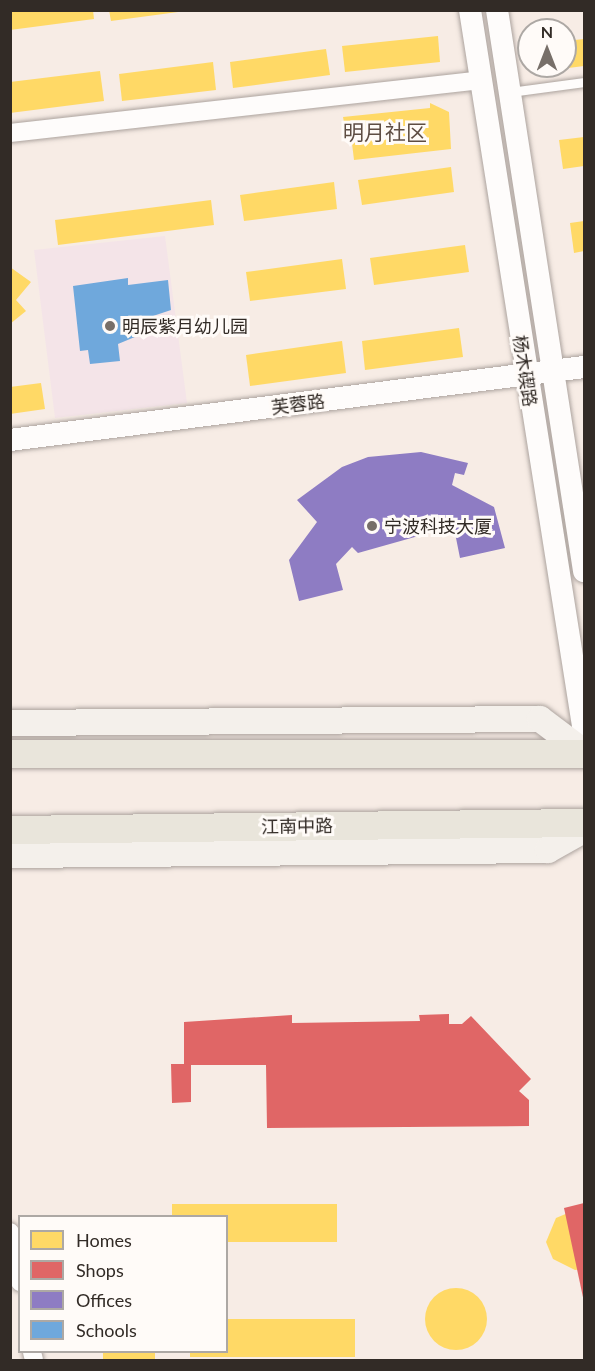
<!DOCTYPE html>
<meta charset="utf-8">
<style>
body{margin:0}
#map{position:relative;width:595px;height:1371px;overflow:hidden;background:#f7ece5;font-family:Lato,"Noto Sans SC",sans-serif}
div>[style]{position:absolute}
[style*='--x']{left:calc(var(--x)*1px);top:calc(var(--y)*1px);width:calc(var(--w)*1px);rotate:calc(var(--a)*1deg)}
.education>*{inset:0;background:#f4e4e8}
.homes>*{inset:0;background:#ffd966}
.round{border-radius:50%}
.shops>*{inset:0;background:#e06666}
.offices>*{inset:0;background:#8e7cc3}
.schools>*{inset:0;background:#6fa8dc}
.roads{filter:drop-shadow(0 0 2px #aca39e) drop-shadow(0 0 2px #aca39e)}
.service>*{height:9px;margin:-4.5px;padding:0 4.5px;transform-origin:4.5px;border-radius:4.5px;background:#fefcfb}
.minor>*{height:18px;margin:-9px;padding:0 9px;transform-origin:9px;border-radius:9px;background:#fefcfb}
.tertiary>*{height:22px;margin:-11px;padding:0 11px;transform-origin:11px;border-radius:11px;background:#fefcfb}
.secondary>*{height:26px;margin:-13px;padding:0 13px;transform-origin:13px;border-radius:13px;background:#f4f0eb}
.primary>*{height:28px;margin:-14px;padding:0 14px;transform-origin:14px;border-radius:14px;background:#e9e5db}
.dots>*{width:16px;height:16px;translate:-50% -50%;box-sizing:border-box;border:3px solid #fffbf8;border-radius:50%}
span{translate:-50% -50%;white-space:nowrap;text-align:center;line-height:1.15;-webkit-text-stroke:6px #fffbf8;paint-order:stroke}
.poi-label{font-size:18px;color:#322b26}
.left{translate:0 -50%;text-align:left}
.street-label{font-size:18px;color:#322b26}
.quarter-label{font-size:21px;color:#5e4d43}
.frame{position:absolute;inset:0;border:12px solid #322b26;pointer-events:none}
.legend{position:absolute;left:18px;top:1215px;width:210px;height:138px;box-sizing:border-box;background:#fffbf8;border:2px solid #ada8a4;margin:0;padding:8px 10px;list-style:none;font-size:18px;color:#322b26}
.legend li{display:flex;align-items:center;gap:12px;height:30px}
.legend b{width:30px;border:2px solid #ada8a4}
.north{position:absolute;left:517px;top:18px;width:60px;height:60px;box-sizing:border-box;background:#fffbf8;border:2px solid #ada8a4;border-radius:50%;rotate:0deg;font-size:16px;font-weight:700;line-height:24px;text-align:center;color:#322b26}
.north::after{content:'';display:block;margin:auto;width:21px;height:27px;background:#776f69;clip-path:polygon(50% 0,100% 100%,50% 72%,0 100%)}
</style>
<div id="map">
<div class="education">
<div style="clip-path:polygon(165px 236px,187px 403px,55px 418px,34px 250px)"></div>
</div>
<div class="homes">
<div style="clip-path:polygon(10px 10px,93px 10px,94px 19px,10px 30px)"></div>
<div style="clip-path:polygon(109px 10px,177px 10px,178px 12px,111px 21px)"></div>
<div style="clip-path:polygon(438px 36px,440px 62px,345px 72px,342px 46px)"></div>
<div style="clip-path:polygon(584px 39px,584px 66px,545px 71px,545px 66px,565px 66px,565px 41px)"></div>
<div style="clip-path:polygon(326px 49px,330px 75px,233px 88px,230px 62px)"></div>
<div style="clip-path:polygon(213px 62px,216px 90px,122px 101px,119px 74px)"></div>
<div style="clip-path:polygon(100px 71px,104px 101px,10px 113px,10px 82px)"></div>
<div style="clip-path:polygon(430px 103px,449px 112px,451px 149px,354px 160px,350px 127px,345px 128px,343px 117px,430px 108px)"></div>
<div style="clip-path:polygon(584px 137px,584px 166px,563px 169px,559px 140px)"></div>
<div style="clip-path:polygon(451px 167px,454px 192px,362px 205px,358px 180px)"></div>
<div style="clip-path:polygon(334px 182px,337px 209px,244px 221px,240px 195px)"></div>
<div style="clip-path:polygon(211px 200px,214px 225px,58px 245px,55px 220px)"></div>
<div style="clip-path:polygon(584px 221px,584px 251px,574px 253px,570px 223px)"></div>
<div style="clip-path:polygon(465px 245px,469px 272px,374px 285px,370px 258px)"></div>
<div style="clip-path:polygon(342px 259px,346px 289px,250px 301px,246px 272px)"></div>
<div style="clip-path:polygon(10px 267px,31px 282px,16px 300px,26px 311px,10px 324px)"></div>
<div style="clip-path:polygon(459px 328px,463px 357px,365px 370px,362px 341px)"></div>
<div style="clip-path:polygon(342px 341px,346px 373px,250px 386px,246px 355px)"></div>
<div style="clip-path:polygon(41px 383px,45px 409px,10px 414px,10px 387px)"></div>
<div style="clip-path:polygon(172px 1204px,337px 1204px,337px 1242px,226px 1242px,226px 1216px,172px 1216px)"></div>
<div style="clip-path:polygon(575px 1210px,584px 1210px,584px 1269px,575px 1270px,553px 1259px,546px 1242px,556px 1218px)"></div>
<div class="round" style="left:425px;top:1288px;width:62px;height:62px"></div>
<div style="clip-path:polygon(226px 1319px,355px 1319px,355px 1357px,190px 1357px,190px 1352px,226px 1352px)"></div>
<div style="clip-path:polygon(103px 1352px,155px 1352px,155px 1360px,103px 1360px)"></div>
</div>
<div class="shops">
<div style="clip-path:polygon(449px 1014px,449px 1024px,462px 1024px,471px 1016px,531px 1079px,519px 1091px,529px 1100px,529px 1126px,267px 1128px,266px 1065px,191px 1065px,191px 1102px,172px 1103px,171px 1064px,184px 1064px,184px 1022px,292px 1015px,292px 1023px,420px 1021px,419px 1015px)"></div>
<div style="clip-path:polygon(584px 1203px,584px 1302px,564px 1208px)"></div>
</div>
<div class="offices">
<div style="clip-path:polygon(421px 452px,468px 463px,464px 475px,455px 473px,452px 485px,494px 507px,505px 548px,460px 558px,455px 533px,431px 525px,429px 533px,358px 553px,352px 547px,336px 564px,343px 590px,299px 601px,289px 560px,317px 522px,297px 500px,342px 467px,368px 457px)"></div>
</div>
<div class="schools">
<div style="clip-path:polygon(128px 278px,128px 285px,168px 280px,171px 310px,141px 320px,142px 334px,118px 344px,120px 361px,90px 364px,88px 350px,80px 351px,73px 286px)"></div>
</div>
<div class="roads">
<div class="service">
<div style="--x:510;--y:92;--w:75;--a:-7.7"></div>
</div>
<div class="minor">
<div style="--x:10;--y:133;--w:474;--a:-6.4"></div>
<div style="--x:10;--y:1232;--w:51;--a:78.7"></div>
<div style="--x:32;--y:1352;--w:8;--a:76"></div>
</div>
<div class="tertiary">
<div style="--x:470;--y:10;--w:731;--a:81.03"></div>
<div style="--x:497;--y:10;--w:568;--a:81.18"></div>
<div style="--x:10;--y:440;--w:579;--a:-7.25"></div>
</div>
<div class="secondary">
<div style="--x:10;--y:723;--w:530;--a:-0.43"></div>
<div style="--x:540;--y:719;--w:55;--a:36.9"></div>
<div style="--x:10;--y:855;--w:538;--a:-0.53"></div>
<div style="--x:548;--y:850;--w:41;--a:-29.1"></div>
</div>
<div class="primary">
<div style="--x:10;--y:754;--w:574;--a:0"></div>
<div style="--x:10;--y:830;--w:574;--a:-0.7"></div>
</div>
</div>
<div class="dots">
<div style="left:110px;top:326px;background:#776f69"></div>
<div style="left:372px;top:526px;background:#776f69"></div>
</div>
<div class="poi-label">
<span class="left" style="left:122px;top:326px">明辰紫月幼儿园</span>
<span class="left" style="left:384px;top:526px">宁波科技大厦</span>
</div>
<div class="street-label">
<span style="left:525px;top:371px;rotate:81deg">杨木碶路</span>
<span style="left:298px;top:404px;rotate:-7deg">芙蓉路</span>
<span style="left:297px;top:826px;rotate:-1deg">江南中路</span>
</div>
<div class="quarter-label">
<span style="left:385px;top:132px">明月社区</span>
</div>
<div class="frame"></div>
<ul class="legend">
<li><b style="height:16px;background:#ffd966"></b>Homes</li>
<li><b style="height:16px;background:#e06666"></b>Shops</li>
<li><b style="height:16px;background:#8e7cc3"></b>Offices</li>
<li><b style="height:16px;background:#6fa8dc"></b>Schools</li>
</ul>
<div class="north">N</div>
</div>
